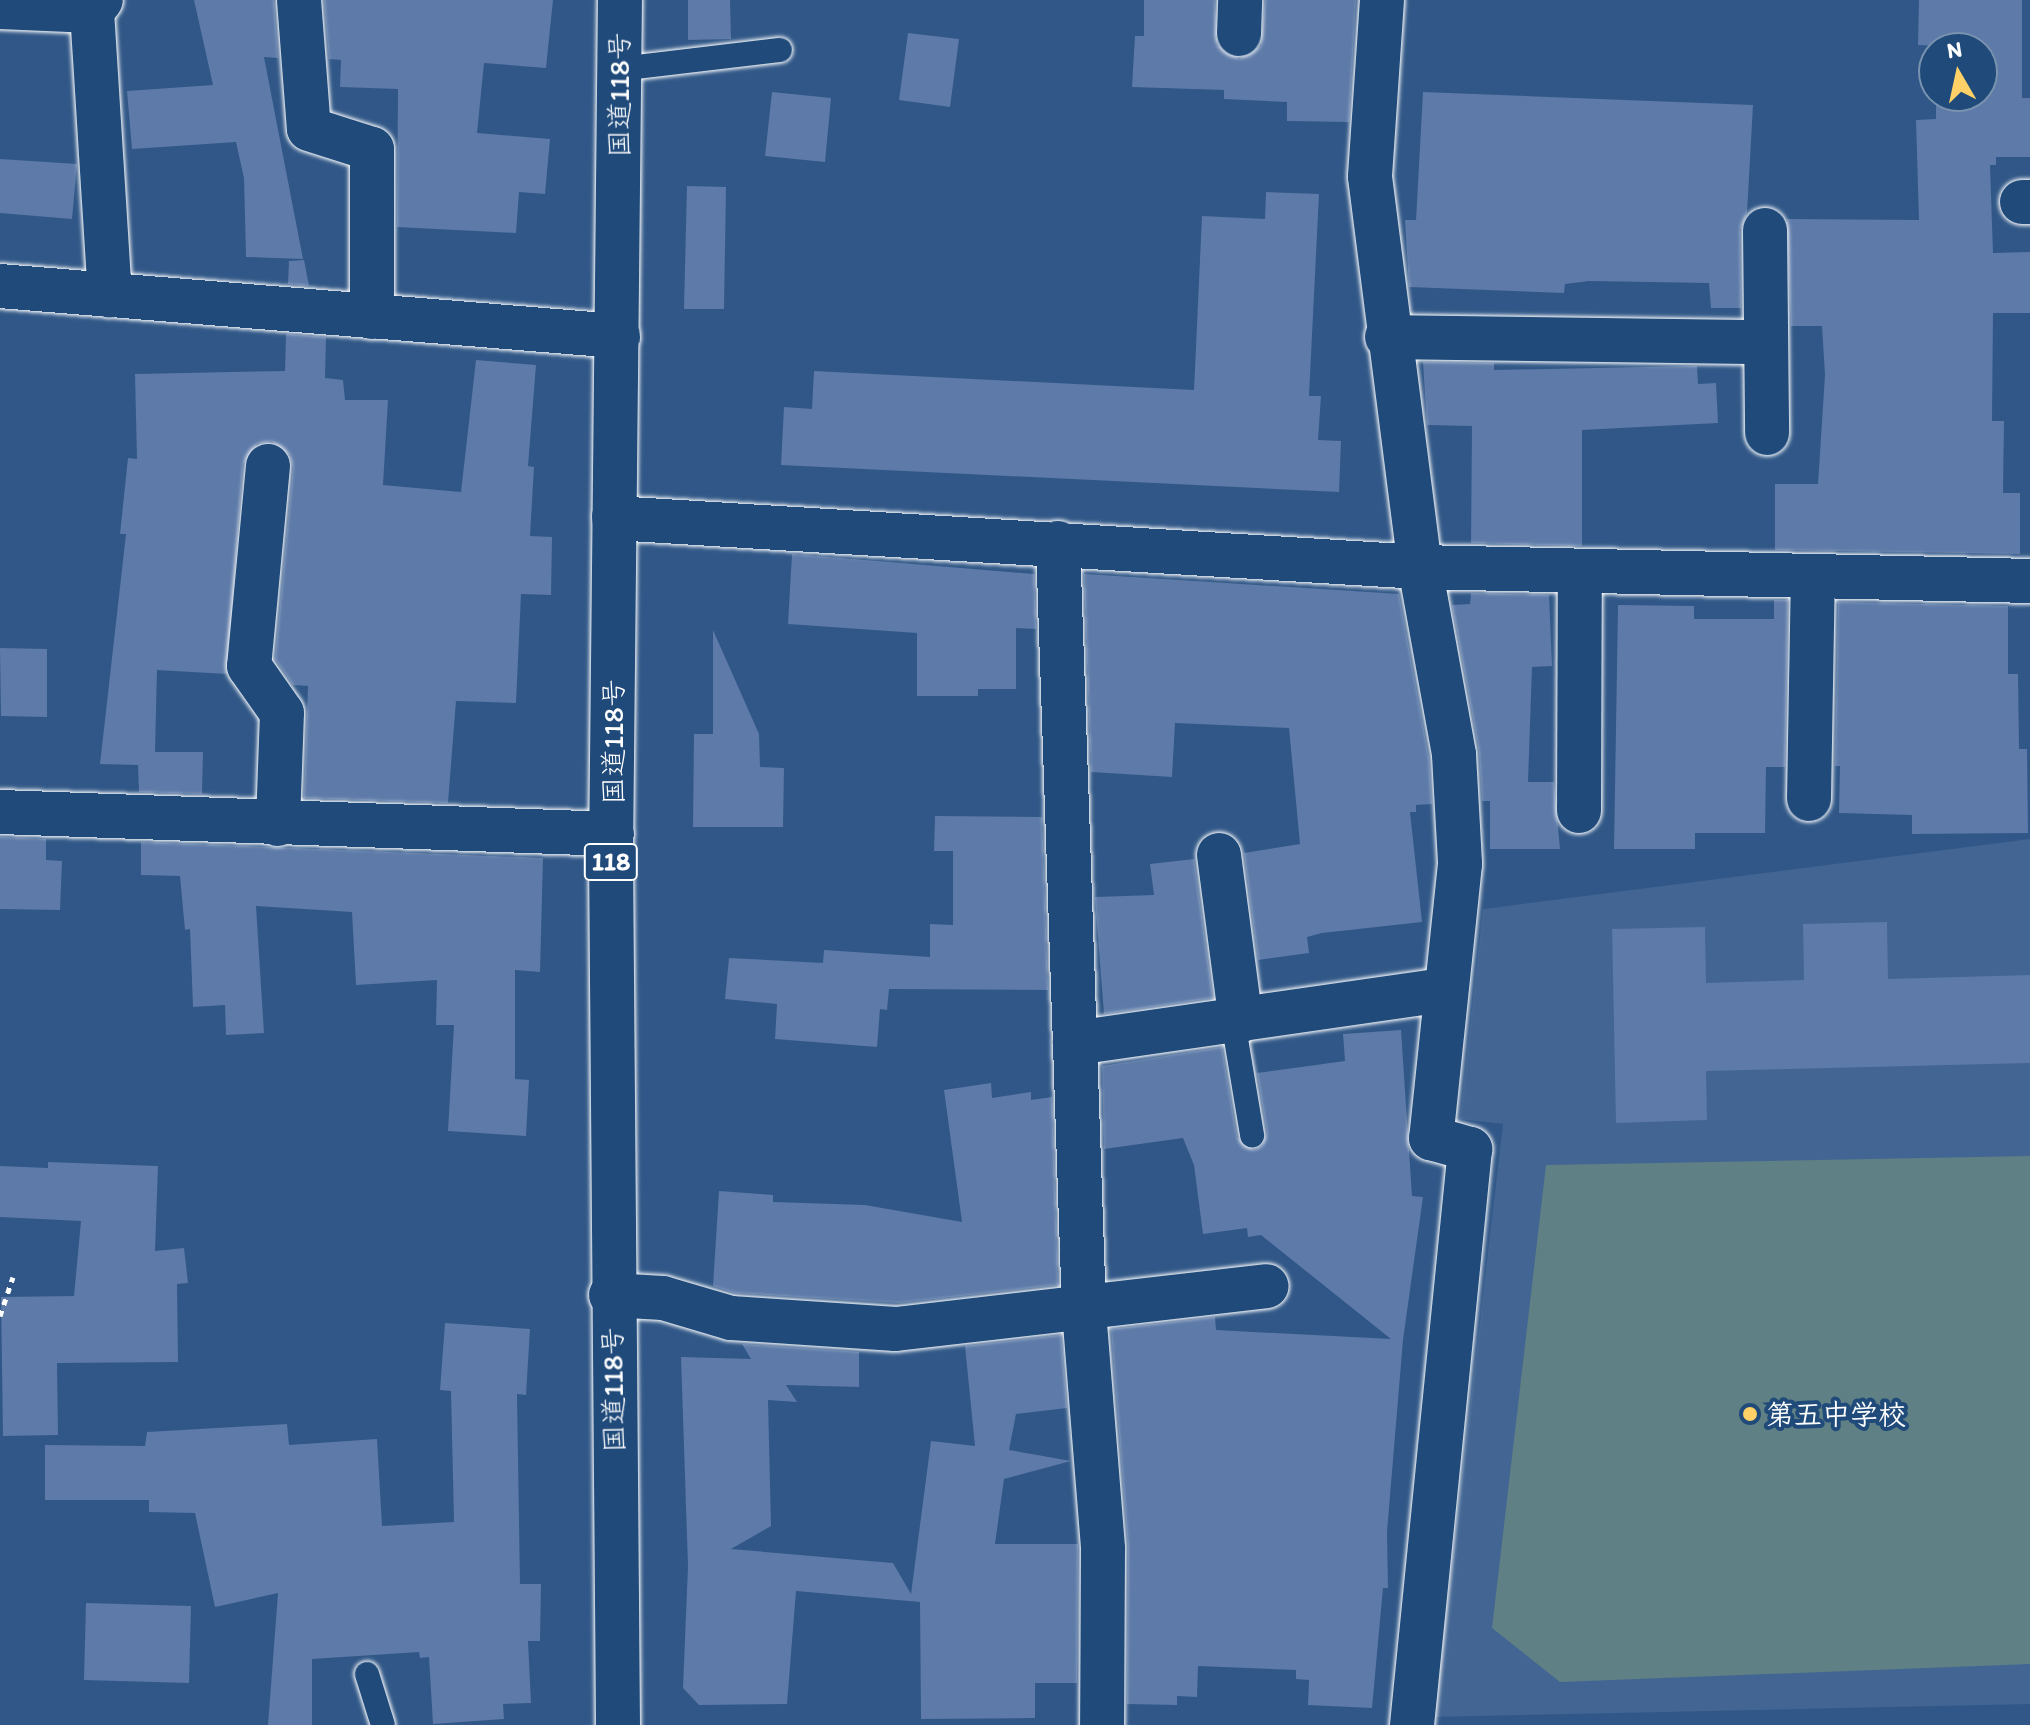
<!DOCTYPE html>
<meta charset="utf-8">
<style>
body{margin:0}
#map{position:relative;width:2030px;height:1725px;overflow:hidden;background:#305787;font-family:Itim,"Klee One",sans-serif}
div>[style]{position:absolute}
[style*='--x']{left:calc(var(--x)*1px);top:calc(var(--y)*1px);width:calc(var(--w)*1px);rotate:calc(var(--a)*1deg)}
.built>*{inset:0;background:#426593}
.green>*{inset:0;background:#5f8084}
.building>*{inset:0;background:#5d7aa8}
.path>*{height:5px;margin-top:-2.5px;transform-origin:0;background:repeating-linear-gradient(90deg,#fff 0 6px,transparent 0 12px)}
.roads{filter:drop-shadow(0 0 2px #fff) drop-shadow(0 0 2px #fff)}
.service>*{height:24px;margin:-12px;padding:0 12px;transform-origin:12px;border-radius:12px;background:#1f4a7a}
.minor>*{height:44px;margin:-22px;padding:0 22px;transform-origin:22px;border-radius:22px;background:#1f4a7a}
.trunk>*{height:44px;margin:-22px;padding:0 22px;transform-origin:22px;border-radius:22px;background:#1f4a7a}
.dots>*{width:22px;height:22px;translate:-50% -50%;box-sizing:border-box;border:4px solid #1f4a7a;border-radius:50%}
span{translate:-50% -50%;white-space:nowrap;text-align:center;line-height:1.15;-webkit-text-stroke:8px #1f4a7a;paint-order:stroke}
.shield-label span{padding:2px 6px;background:#1f4a7a;border:2px solid;border-radius:6px;-webkit-text-stroke-width:0}
.shield-label{font-size:26px;color:#fff;font-weight:700}
.street-label{font-size:28px;color:#fff}
.poi-label{font-size:28px;color:#fff;font-weight:700}
.left{translate:0 -50%;text-align:left}
.north{position:absolute;left:1918px;top:32px;width:80px;height:80px;box-sizing:border-box;background:#1f4a7a;border:2px solid #7992af;border-radius:50%;rotate:351deg;font-size:22px;font-weight:700;line-height:32px;text-align:center;color:#fff}
.north::after{content:'';display:block;margin:auto;width:28px;height:36px;background:#ffd166;clip-path:polygon(50% 0,100% 100%,50% 72%,0 100%)}
</style>
<div id="map">
<div class="built">
<div style="clip-path:polygon(2030px 839px,2030px 1704px,1434px 1717px,1503px 1124px,1460px 1119px,1483px 909px)"></div>
</div>
<div class="green">
<div style="clip-path:polygon(2030px 1156px,2030px 1664px,1560px 1682px,1492px 1628px,1546px 1165px)"></div>
</div>
<div class="building">
<div style="clip-path:polygon(194px 0,274px 0,278px 58px,264px 57px,303px 259px,246px 257px,244px 178px,236px 142px,132px 149px,127px 91px,213px 85px)"></div>
<div style="clip-path:polygon(324px 0,553px 0,546px 68px,484px 63px,477px 133px,550px 139px,545px 194px,519px 192px,516px 233px,397px 227px,398px 89px,340px 87px,341px 60px,329px 59px)"></div>
<div style="clip-path:polygon(688px 0,730px 0,731px 39px,688px 40px)"></div>
<div style="clip-path:polygon(1144px 0,1215px 0,1217px 45px,1239px 59px,1261px 46px,1265px 0,1356px 0,1349px 122px,1287px 121px,1287px 102px,1224px 99px,1224px 90px,1132px 87px,1135px 36px,1144px 36px)"></div>
<div style="clip-path:polygon(1919px 0,2022px 0,2022px 98px,2030px 98px,2030px 157px,1996px 157px,1996px 165px,1990px 165px,1993px 253px,2030px 252px,2030px 313px,1993px 313px,1992px 421px,2004px 421px,2003px 493px,2020px 493px,2020px 554px,1775px 550px,1775px 484px,1818px 484px,1825px 375px,1822px 326px,1791px 326px,1787px 219px,1919px 220px,1916px 120px,1936px 119px,1936px 96px,1982px 96px,1982px 48px,1918px 45px)"></div>
<div style="clip-path:polygon(908px 33px,959px 39px,950px 107px,899px 100px)"></div>
<div style="clip-path:polygon(772px 92px,831px 98px,825px 162px,765px 156px)"></div>
<div style="clip-path:polygon(1423px 92px,1753px 105px,1747px 213px,1740px 230px,1741px 308px,1711px 308px,1709px 283px,1589px 281px,1565px 284px,1564px 293px,1409px 287px,1405px 220px,1416px 220px)"></div>
<div style="clip-path:polygon(0 159px,77px 164px,72px 219px,0 213px)"></div>
<div style="clip-path:polygon(687px 186px,726px 187px,724px 309px,684px 309px)"></div>
<div style="clip-path:polygon(1266px 192px,1319px 194px,1309px 396px,1321px 396px,1318px 440px,1341px 441px,1339px 492px,781px 465px,784px 407px,812px 409px,814px 371px,1194px 390px,1202px 216px,1265px 219px)"></div>
<div style="clip-path:polygon(304px 260px,309px 286px,288px 284px,289px 261px)"></div>
<div style="clip-path:polygon(286px 334px,326px 337px,325px 378px,343px 380px,345px 400px,388px 400px,383px 485px,461px 492px,476px 360px,536px 365px,528px 466px,534px 467px,530px 536px,552px 537px,551px 595px,521px 594px,516px 703px,456px 701px,448px 803px,304px 798px,308px 686px,293px 685px,275px 659px,293px 468px,290px 455px,271px 441px,257px 444px,243px 464px,227px 674px,157px 670px,155px 752px,203px 752px,202px 794px,139px 792px,138px 765px,100px 764px,126px 534px,120px 534px,128px 458px,137px 459px,135px 374px,285px 371px)"></div>
<div style="clip-path:polygon(1423px 362px,1494px 363px,1494px 370px,1697px 366px,1698px 384px,1716px 383px,1718px 423px,1582px 430px,1582px 546px,1471px 543px,1472px 426px,1427px 425px)"></div>
<div style="clip-path:polygon(792px 554px,1034px 574px,1036px 629px,1016px 628px,1016px 689px,978px 689px,978px 696px,917px 696px,917px 633px,788px 624px)"></div>
<div style="clip-path:polygon(1084px 574px,1399px 594px,1429px 758px,1432px 804px,1416px 805px,1416px 812px,1410px 812px,1422px 922px,1322px 933px,1307px 937px,1309px 953px,1258px 960px,1244px 853px,1300px 844px,1289px 728px,1175px 723px,1172px 777px,1091px 772px)"></div>
<div style="clip-path:polygon(1471px 593px,1549px 595px,1552px 666px,1532px 667px,1528px 782px,1554px 782px,1560px 849px,1490px 849px,1490px 801px,1482px 801px,1479px 751px,1452px 605px,1470px 604px)"></div>
<div style="clip-path:polygon(1774px 600px,1788px 600px,1785px 767px,1766px 767px,1765px 833px,1695px 833px,1695px 849px,1614px 849px,1618px 605px,1694px 606px,1694px 619px,1774px 619px)"></div>
<div style="clip-path:polygon(1838px 602px,2008px 606px,2008px 674px,2018px 674px,2019px 749px,2027px 749px,2028px 833px,1912px 834px,1912px 815px,1839px 813px,1840px 766px,1835px 766px)"></div>
<div style="clip-path:polygon(713px 630px,759px 734px,760px 767px,784px 768px,783px 827px,693px 827px,694px 734px,713px 734px)"></div>
<div style="clip-path:polygon(0 648px,47px 649px,47px 717px,1px 716px)"></div>
<div style="clip-path:polygon(935px 816px,1042px 817px,1048px 990px,889px 989px,887px 1010px,880px 1009px,877px 1047px,775px 1039px,777px 1004px,725px 999px,729px 958px,823px 963px,824px 950px,930px 957px,930px 924px,953px 925px,953px 851px,934px 851px)"></div>
<div style="clip-path:polygon(0 837px,46px 839px,46px 860px,62px 861px,60px 910px,0 909px)"></div>
<div style="clip-path:polygon(141px 842px,543px 858px,540px 972px,515px 970px,515px 1079px,529px 1080px,526px 1136px,448px 1131px,454px 1025px,436px 1025px,437px 980px,356px 985px,352px 912px,256px 906px,264px 1033px,226px 1035px,225px 1005px,193px 1007px,190px 929px,185px 930px,180px 876px,141px 875px)"></div>
<div style="clip-path:polygon(1194px 859px,1213px 998px,1104px 1014px,1095px 897px,1154px 895px,1150px 864px)"></div>
<div style="clip-path:polygon(1887px 922px,1888px 979px,2030px 975px,2030px 1063px,1706px 1071px,1707px 1120px,1616px 1123px,1612px 929px,1705px 927px,1706px 983px,1804px 980px,1803px 924px)"></div>
<div style="clip-path:polygon(1401px 1030px,1412px 1196px,1423px 1197px,1403px 1340px,1387px 1532px,1388px 1588px,1383px 1588px,1372px 1708px,1308px 1705px,1309px 1680px,1296px 1679px,1296px 1670px,1198px 1666px,1197px 1697px,1177px 1696px,1177px 1705px,1127px 1704px,1128px 1547px,1111px 1329px,1215px 1317px,1216px 1330px,1391px 1339px,1261px 1235px,1248px 1237px,1247px 1228px,1203px 1234px,1194px 1165px,1183px 1138px,1104px 1149px,1102px 1066px,1222px 1047px,1237px 1137px,1254px 1150px,1262px 1146px,1267px 1133px,1257px 1073px,1345px 1061px,1343px 1034px)"></div>
<div style="clip-path:polygon(991px 1083px,992px 1098px,1031px 1092px,1031px 1100px,1052px 1097px,1058px 1285px,899px 1303px,735px 1293px,713px 1286px,719px 1191px,773px 1195px,773px 1202px,865px 1205px,962px 1222px,944px 1090px)"></div>
<div style="clip-path:polygon(48px 1162px,158px 1166px,155px 1251px,184px 1248px,188px 1283px,177px 1284px,178px 1362px,57px 1363px,58px 1435px,3px 1436px,1px 1297px,74px 1296px,81px 1221px,0 1217px,0 1166px,48px 1168px)"></div>
<div style="clip-path:polygon(445px 1323px,530px 1329px,526px 1395px,517px 1394px,520px 1584px,541px 1584px,540px 1641px,528px 1641px,531px 1703px,503px 1704px,504px 1719px,433px 1724px,429px 1657px,420px 1658px,419px 1652px,312px 1659px,312px 1725px,268px 1725px,278px 1593px,215px 1607px,195px 1513px,149px 1512px,149px 1500px,45px 1500px,45px 1445px,145px 1446px,147px 1432px,287px 1424px,289px 1445px,377px 1439px,382px 1526px,454px 1522px,451px 1391px,440px 1390px)"></div>
<div style="clip-path:polygon(1061px 1335px,1067px 1408px,1016px 1414px,1009px 1450px,1071px 1461px,1004px 1479px,995px 1544px,1078px 1544px,1077px 1683px,1035px 1683px,1035px 1718px,921px 1719px,920px 1602px,796px 1591px,787px 1704px,699px 1705px,683px 1688px,688px 1566px,681px 1357px,751px 1359px,742px 1344px,859px 1352px,859px 1387px,786px 1385px,797px 1402px,768px 1400px,771px 1526px,731px 1549px,893px 1563px,911px 1594px,931px 1441px,975px 1446px,965px 1346px)"></div>
<div style="clip-path:polygon(86px 1603px,191px 1606px,189px 1683px,84px 1680px)"></div>
</div>
<div class="path">
<div style="--x:0;--y:1316;--w:41;--a:-71.6"></div>
</div>
<div class="roads">
<div class="service">
<div style="--x:620;--y:69;--w:161;--a:-6.8"></div>
<div style="--x:1233;--y:1021;--w:116;--a:80.5"></div>
<div style="--x:367;--y:1674;--w:53;--a:72.6"></div>
</div>
<div class="minor">
<div style="--x:299;--y:0;--w:129;--a:85.6"></div>
<div style="--x:309;--y:129;--w:66;--a:17.6"></div>
<div style="--x:372;--y:149;--w:168;--a:90"></div>
<div style="--x:1382;--y:0;--w:177;--a:93.9"></div>
<div style="--x:1370;--y:177;--w:393;--a:82.7"></div>
<div style="--x:1420;--y:567;--w:191;--a:79.7"></div>
<div style="--x:1454;--y:755;--w:109;--a:86.8"></div>
<div style="--x:1460;--y:864;--w:276;--a:96"></div>
<div style="--x:1431;--y:1138;--w:41;--a:15.8"></div>
<div style="--x:1470;--y:1149;--w:579;--a:95.75"></div>
<div style="--x:0;--y:7;--w:92;--a:2.5"></div>
<div style="--x:92;--y:11;--w:14;--a:-51"></div>
<div style="--x:92;--y:11;--w:285;--a:86.4"></div>
<div style="--x:1239;--y:34;--w:34;--a:-88"></div>
<div style="--x:2022;--y:202;--w:8;--a:0"></div>
<div style="--x:1765;--y:230;--w:203;--a:89.4"></div>
<div style="--x:0;--y:286;--w:620;--a:4.63"></div>
<div style="--x:1387;--y:337;--w:376;--a:0.8"></div>
<div style="--x:268;--y:466;--w:201;--a:95.4"></div>
<div style="--x:249;--y:666;--w:57;--a:54.9"></div>
<div style="--x:282;--y:713;--w:111;--a:92.1"></div>
<div style="--x:614;--y:518;--w:807;--a:3.48"></div>
<div style="--x:1420;--y:567;--w:610;--a:1.31"></div>
<div style="--x:1058;--y:543;--w:768;--a:88.06"></div>
<div style="--x:1084;--y:1311;--w:239;--a:85.4"></div>
<div style="--x:1103;--y:1549;--w:176;--a:90.3"></div>
<div style="--x:1809;--y:799;--w:222;--a:-89"></div>
<div style="--x:1579;--y:811;--w:238;--a:-89.8"></div>
<div style="--x:0;--y:812;--w:612;--a:2.06"></div>
<div style="--x:1219;--y:855;--w:167;--a:82.5"></div>
<div style="--x:1075;--y:1043;--w:373;--a:-8.2"></div>
<div style="--x:611;--y:1295;--w:52;--a:3.3"></div>
<div style="--x:663;--y:1298;--w:71;--a:16.4"></div>
<div style="--x:731;--y:1318;--w:165;--a:3.8"></div>
<div style="--x:896;--y:1329;--w:373;--a:-6.6"></div>
</div>
<div class="trunk">
<div style="--x:618;--y:1725;--w:870;--a:-90.46"></div>
<div style="--x:611;--y:855;--w:855;--a:-89.4"></div>
</div>
</div>
<div class="dots">
<div style="left:1750px;top:1414px;background:#ffd166"></div>
</div>
<div class="shield-label">
<span style="left:611px;top:862px">118</span>
</div>
<div class="street-label">
<span style="left:619px;top:95px;rotate:-90deg">国道118号</span>
<span style="left:613px;top:742px;rotate:-90deg">国道118号</span>
<span style="left:613px;top:1390px;rotate:-91deg">国道118号</span>
</div>
<div class="poi-label">
<span class="left" style="left:1766px;top:1414px">第五中学校</span>
</div>
<div class="north">N</div>
</div>
